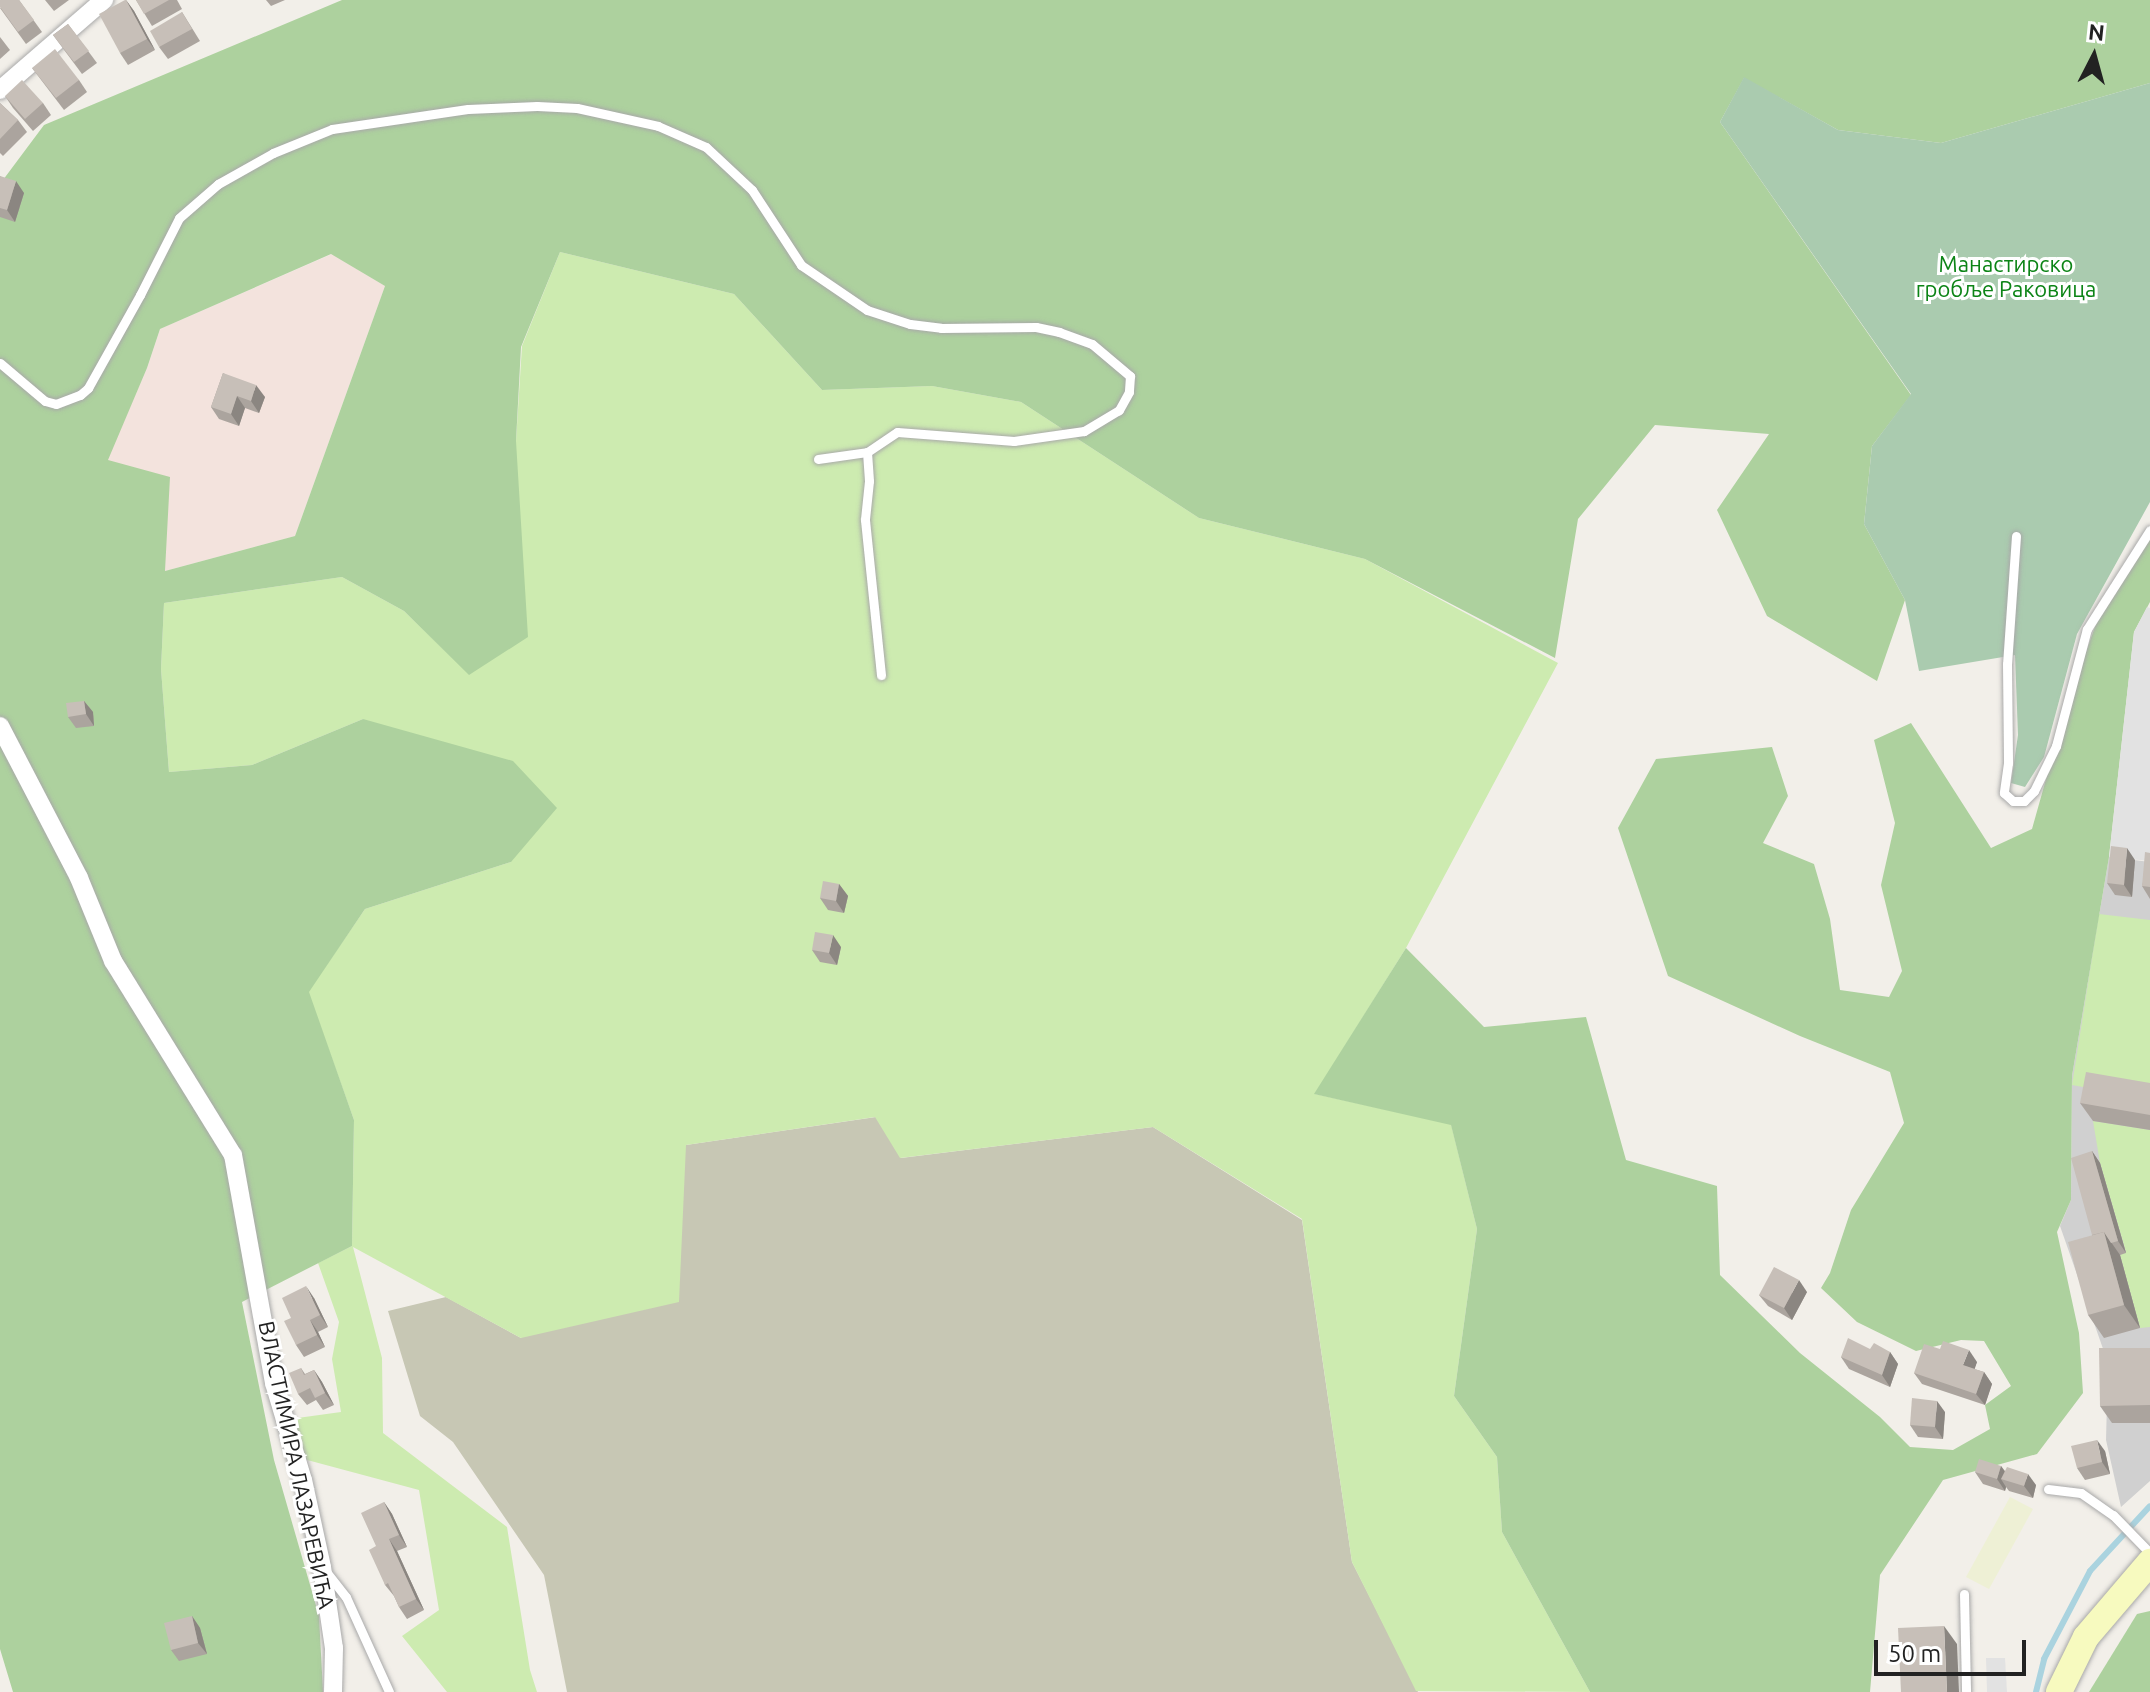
<!DOCTYPE html>
<meta charset="utf-8">
<style>
body{margin:0}
#map{position:relative;width:2150px;height:1692px;overflow:hidden;background:#f2efe9;font-family:Ubuntu,sans-serif}
div>[style]{position:absolute}
[style*='--x']{left:calc(var(--x)*1px);top:calc(var(--y)*1px);width:calc(var(--w)*1px);rotate:calc(var(--a)*1deg)}
.religious>*{inset:0;background:#d0d0d0}
.military>*{inset:0;background:#f3e3dd}
.construction>*{inset:0;background:#c7c7b4}
.farmland>*{inset:0;background:#eef0d5}
.grass>*{inset:0;background:#cdebb0}
.forest>*{inset:0;background:#add19e}
.cemetery>*{inset:0;background:#aacbaf}
.parking>*{inset:0;background:#e2e2e2}
.stream>*{height:6px;margin:-3px;padding:0 3px;transform-origin:3px;border-radius:3px;background:#aad3df}
.roads{filter:drop-shadow(0 0 2px #a9a9a9) drop-shadow(0 0 2px #a9a9a9)}
.service>*{height:9px;margin:-4.5px;padding:0 4.5px;transform-origin:4.5px;border-radius:4.5px;background:#fff}
.minor>*{height:18px;margin:-9px;padding:0 9px;transform-origin:9px;border-radius:9px;background:#fff}
.secondary>*{height:26px;margin:-13px;padding:0 13px;transform-origin:13px;border-radius:13px;background:#f7fabf}
.wall>*{inset:0;background:#aba49e}
.shaded-wall>*{inset:0;background:#8b8681}
.building>*{inset:0;background:#c7bfb8}
span{translate:-50% -50%;white-space:nowrap;text-align:center;line-height:1.15;-webkit-text-stroke:6px #fff;paint-order:stroke}
.park-label{font-size:22px;color:#0c8416}
.street-label{font-size:22px;color:#222}
.north{position:absolute;left:2054px;top:16px;width:80px;height:80px;-webkit-text-stroke:6px #fff;paint-order:stroke;rotate:6deg;font-size:22px;font-weight:700;line-height:32px;text-align:center;color:#222}
.north::after{content:'';display:block;margin:auto;width:28px;height:36px;background:#222;clip-path:polygon(50% 0,100% 100%,50% 72%,0 100%)}
.scale{position:absolute;left:1874px;top:1640px;width:152px;height:36px;box-sizing:border-box;border:4px solid #222;border-top:0;padding-left:10px;font-size:24px;line-height:28px;white-space:nowrap;color:#222;-webkit-text-stroke:6px #fff;paint-order:stroke}
</style>
<div id="map">
<div class="religious">
<div style="clip-path:polygon(2109px 857px,2150px 862px,2150px 1481px,2121px 1507px,2106px 1440px,2108px 1363px,2060px 1226px,2071px 1200px,2072px 1076px)"></div>
</div>
<div class="military">
<div style="clip-path:polygon(332px 254px,385px 286px,295px 536px,165px 571px,107px 460px,147px 368px,160px 329px)"></div>
</div>
<div class="construction">
<div style="clip-path:polygon(876px 1117px,901px 1158px,1153px 1127px,1302px 1220px,1352px 1562px,1418px 1692px,567px 1692px,544px 1575px,453px 1442px,420px 1416px,388px 1311px,446px 1297px,521px 1338px,686px 1145px)"></div>
</div>
<div class="farmland">
<div style="clip-path:polygon(2010px 1497px,2033px 1509px,1989px 1589px,1966px 1577px)"></div>
</div>
<div class="grass">
<div style="clip-path:polygon(560px 252px,734px 294px,822px 390px,932px 386px,1021px 402px,1199px 518px,1365px 559px,1558px 663px,1406px 948px,1315px 1094px,1451px 1124px,1477px 1229px,1454px 1396px,1497px 1457px,1502px 1532px,1590px 1692px,1416px 1691px,1352px 1562px,1302px 1219px,1153px 1127px,900px 1158px,875px 1117px,686px 1145px,679px 1302px,521px 1338px,353px 1247px,382px 1358px,383px 1433px,507px 1527px,530px 1670px,537px 1692px,447px 1692px,402px 1636px,439px 1610px,419px 1490px,296px 1457px,283px 1420px,341px 1412px,332px 1359px,339px 1322px,318px 1263px,352px 1246px,354px 1120px,308px 992px,365px 909px,511px 862px,363px 719px,252px 765px,169px 772px,161px 669px,164px 603px,342px 577px,404px 611px,469px 674px,516px 441px,522px 346px)"></div>
<div style="clip-path:polygon(2099px 914px,2150px 920px,2150px 1099px,2072px 1085px)"></div>
<div style="clip-path:polygon(2093px 1121px,2150px 1130px,2150px 1327px,2140px 1328px,2120px 1255px,2126px 1252px,2100px 1163px)"></div>
</div>
<div class="forest">
<div style="clip-path:polygon(evenodd,342px 0,2150px 0,2150px 83px,1941px 143px,1838px 130px,1744px 78px,1720px 122px,1911px 395px,1872px 446px,1864px 524px,1905px 600px,1877px 681px,1767px 616px,1717px 510px,1769px 434px,1655px 425px,1578px 519px,1555px 658px,1365px 559px,1199px 518px,1021px 402px,932px 386px,822px 390px,734px 294px,560px 252px,521px 347px,516px 441px,528px 637px,469px 675px,404px 611px,342px 577px,164px 603px,161px 669px,169px 772px,252px 765px,363px 719px,513px 761px,557px 808px,511px 862px,365px 909px,309px 992px,354px 1120px,352px 1246px,242px 1302px,274px 1460px,319px 1616px,323px 1692px,13px 1692px,0 1649px,0 184px,44px 125px,342px 0,331px 254px,385px 286px,295px 536px,165px 571px,170px 477px,108px 460px,147px 368px,160px 329px,331px 254px)"></div>
<div style="clip-path:polygon(2150px 536px,2150px 602px,2134px 632px,2109px 857px,2072px 1076px,2071px 1200px,2057px 1232px,2079px 1333px,2083px 1393px,2037px 1454px,1943px 1480px,1880px 1575px,1870px 1692px,1590px 1692px,1502px 1532px,1497px 1457px,1454px 1396px,1477px 1229px,1451px 1125px,1314px 1094px,1406px 948px,1484px 1027px,1586px 1017px,1626px 1160px,1717px 1186px,1720px 1275px,1800px 1353px,1880px 1417px,1910px 1447px,1953px 1450px,1990px 1429px,1985px 1405px,2011px 1386px,1984px 1341px,1961px 1340px,1916px 1351px,1857px 1322px,1821px 1288px,1830px 1273px,1851px 1210px,1904px 1123px,1890px 1072px,1800px 1036px,1668px 976px,1618px 828px,1656px 759px,1772px 747px,1788px 796px,1763px 843px,1814px 864px,1830px 919px,1840px 990px,1889px 997px,1902px 971px,1881px 885px,1895px 823px,1874px 740px,1911px 723px,1991px 848px,2032px 829px,2066px 708px,2106px 596px)"></div>
<div style="clip-path:polygon(2150px 1611px,2150px 1692px,2089px 1692px,2137px 1614px)"></div>
</div>
<div class="cemetery">
<div style="clip-path:polygon(1744px 77px,1838px 130px,1941px 143px,2150px 83px,2150px 502px,2077px 634px,2044px 757px,2025px 787px,2011px 783px,2018px 735px,2015px 655px,1919px 671px,1905px 600px,1864px 524px,1872px 446px,1911px 394px,1720px 122px)"></div>
</div>
<div class="parking">
<div style="clip-path:polygon(2147px 607px,2150px 608px,2150px 861px,2109px 857px,2134px 632px)"></div>
<div style="clip-path:polygon(1986px 1658px,2005px 1658px,2007px 1692px,1987px 1692px)"></div>
</div>
<div class="stream">
<div style="--x:2036;--y:1692;--w:34;--a:-76"></div>
<div style="--x:2044;--y:1659;--w:99;--a:-62.4"></div>
<div style="--x:2090;--y:1571;--w:88;--a:-47.3"></div>
</div>
<div class="roads">
<div class="service">
<div style="--x:0;--y:363;--w:59;--a:40.2"></div>
<div style="--x:45;--y:401;--w:11;--a:15"></div>
<div style="--x:56;--y:404;--w:26;--a:-21"></div>
<div style="--x:80;--y:395;--w:11;--a:-41"></div>
<div style="--x:88;--y:388;--w:107;--a:-60.8"></div>
<div style="--x:140;--y:295;--w:86;--a:-63.1"></div>
<div style="--x:179;--y:218;--w:52;--a:-41.1"></div>
<div style="--x:218;--y:184;--w:63;--a:-29.4"></div>
<div style="--x:273;--y:153;--w:64;--a:-22.1"></div>
<div style="--x:332;--y:129;--w:137;--a:-8.4"></div>
<div style="--x:468;--y:109;--w:69;--a:-2.5"></div>
<div style="--x:537;--y:106;--w:40;--a:2.9"></div>
<div style="--x:577;--y:108;--w:83;--a:12.5"></div>
<div style="--x:658;--y:126;--w:52;--a:23.6"></div>
<div style="--x:706;--y:147;--w:63;--a:43.1"></div>
<div style="--x:752;--y:190;--w:90;--a:56.8"></div>
<div style="--x:801;--y:265;--w:80;--a:34.3"></div>
<div style="--x:867;--y:310;--w:45;--a:18"></div>
<div style="--x:910;--y:324;--w:31;--a:7"></div>
<div style="--x:941;--y:328;--w:95;--a:-0.6"></div>
<div style="--x:1036;--y:327;--w:24;--a:12"></div>
<div style="--x:1059;--y:332;--w:35;--a:20"></div>
<div style="--x:1092;--y:344;--w:50;--a:40.1"></div>
<div style="--x:1130;--y:376;--w:16;--a:94"></div>
<div style="--x:1129;--y:392;--w:21;--a:119"></div>
<div style="--x:1119;--y:410;--w:41;--a:149"></div>
<div style="--x:1084;--y:431;--w:71;--a:171.9"></div>
<div style="--x:1014;--y:441;--w:117;--a:-175.6"></div>
<div style="--x:897;--y:432;--w:36;--a:146"></div>
<div style="--x:867;--y:452;--w:29;--a:86"></div>
<div style="--x:869;--y:481;--w:39;--a:96"></div>
<div style="--x:865;--y:520;--w:156;--a:84.1"></div>
<div style="--x:818;--y:459;--w:49;--a:-8.1"></div>
<div style="--x:2016;--y:536;--w:128;--a:94"></div>
<div style="--x:2007;--y:664;--w:99;--a:89.4"></div>
<div style="--x:2008;--y:763;--w:30;--a:98"></div>
<div style="--x:2004;--y:793;--w:12;--a:42"></div>
<div style="--x:2013;--y:801;--w:11;--a:0"></div>
<div style="--x:2024;--y:801;--w:14;--a:-45"></div>
<div style="--x:2034;--y:791;--w:50;--a:-63.9"></div>
<div style="--x:2056;--y:746;--w:121;--a:-75.2"></div>
<div style="--x:2087;--y:629;--w:117;--a:-57.5"></div>
<div style="--x:2048;--y:1489;--w:33;--a:7"></div>
<div style="--x:2081;--y:1493;--w:39;--a:35"></div>
<div style="--x:2113;--y:1515;--w:53;--a:45.8"></div>
<div style="--x:324;--y:1569;--w:36;--a:52"></div>
<div style="--x:346;--y:1597;--w:104;--a:65.6"></div>
<div style="--x:1964;--y:1594;--w:98;--a:88.8"></div>
</div>
<div class="minor">
<div style="--x:0;--y:90;--w:138;--a:-40.9"></div>
<div style="--x:0;--y:726;--w:171;--a:62.5"></div>
<div style="--x:79;--y:878;--w:90;--a:67.7"></div>
<div style="--x:113;--y:961;--w:228;--a:58.3"></div>
<div style="--x:233;--y:1155;--w:232;--a:79.8"></div>
<div style="--x:274;--y:1383;--w:101;--a:73.4"></div>
<div style="--x:303;--y:1480;--w:89;--a:77.7"></div>
<div style="--x:322;--y:1567;--w:82;--a:81.6"></div>
<div style="--x:334;--y:1648;--w:44;--a:91.3"></div>
</div>
<div class="secondary">
<div style="--x:2059;--y:1692;--w:61;--a:-63.9"></div>
<div style="--x:2086;--y:1637;--w:99;--a:-49.5"></div>
</div>
</div>
<div class="wall">
<div style="clip-path:polygon(19px 0,42px 32px,26px 44px,0 8px)"></div>
<div style="clip-path:polygon(45px 0,69px 0,54px 11px)"></div>
<div style="clip-path:polygon(126px 0,134px 11px,155px 50px,128px 65px,120px 53px)"></div>
<div style="clip-path:polygon(136px 0,177px 0,182px 9px,152px 26px)"></div>
<div style="clip-path:polygon(266px 0,285px 0,271px 6px)"></div>
<div style="clip-path:polygon(182px 12px,200px 41px,168px 59px,159px 47px)"></div>
<div style="clip-path:polygon(68px 24px,97px 63px,82px 74px,53px 35px)"></div>
<div style="clip-path:polygon(0 37px,10px 50px,0 59px)"></div>
<div style="clip-path:polygon(32px 68px,79px 80px,87px 92px,64px 110px)"></div>
<div style="clip-path:polygon(5px 96px,43px 103px,51px 115px,33px 131px,13px 108px)"></div>
<div style="clip-path:polygon(0 103px,18px 120px,27px 132px,3px 156px,0 153px)"></div>
<div style="clip-path:polygon(0 176px,24px 193px,15px 222px,0 217px)"></div>
<div style="clip-path:polygon(223px 373px,265px 397px,259px 413px,245px 408px,239px 426px,219px 419px,211px 407px)"></div>
<div style="clip-path:polygon(84px 701px,93px 712px,94px 726px,76px 728px,68px 717px)"></div>
<div style="clip-path:polygon(2150px 853px,2150px 899px,2142px 886px)"></div>
<div style="clip-path:polygon(2135px 860px,2132px 897px,2115px 895px,2107px 883px)"></div>
<div style="clip-path:polygon(839px 884px,848px 896px,844px 913px,828px 910px,820px 898px)"></div>
<div style="clip-path:polygon(841px 947px,837px 965px,820px 962px,812px 950px)"></div>
<div style="clip-path:polygon(2150px 1083px,2150px 1130px,2093px 1121px,2080px 1103px)"></div>
<div style="clip-path:polygon(2092px 1151px,2100px 1163px,2126px 1253px,2120px 1255px,2140px 1328px,2104px 1338px,2088px 1315px,2092px 1235px)"></div>
<div style="clip-path:polygon(1807px 1292px,1792px 1320px,1768px 1306px,1759px 1295px)"></div>
<div style="clip-path:polygon(314px 1298px,328px 1327px,318px 1332px,325px 1347px,304px 1357px,296px 1345px,291px 1318px)"></div>
<div style="clip-path:polygon(2150px 1348px,2150px 1423px,2112px 1423px,2100px 1406px)"></div>
<div style="clip-path:polygon(1870px 1349px,1890px 1352px,1898px 1364px,1890px 1387px,1849px 1369px,1841px 1357px)"></div>
<div style="clip-path:polygon(1977px 1362px,1974px 1369px,1984px 1372px,1992px 1384px,1985px 1405px,1922px 1384px,1914px 1373px)"></div>
<div style="clip-path:polygon(301px 1368px,305px 1374px,314px 1370px,322px 1382px,334px 1405px,323px 1410px,316px 1400px,307px 1405px,298px 1394px)"></div>
<div style="clip-path:polygon(1945px 1412px,1943px 1439px,1918px 1437px,1910px 1425px)"></div>
<div style="clip-path:polygon(2105px 1451px,2110px 1474px,2085px 1480px,2077px 1468px)"></div>
<div style="clip-path:polygon(2001px 1466px,2005px 1471px,2036px 1485px,2033px 1498px,2009px 1491px,2006px 1487px,2005px 1491px,1983px 1484px,1975px 1472px)"></div>
<div style="clip-path:polygon(384px 1502px,392px 1514px,407px 1547px,397px 1551px,424px 1610px,407px 1619px,399px 1607px,394px 1596px,385px 1585px,376px 1546px)"></div>
<div style="clip-path:polygon(192px 1616px,200px 1628px,207px 1654px,179px 1661px,171px 1650px)"></div>
</div>
<div class="shaded-wall">
<div style="clip-path:polygon(126px 0,134px 11px,155px 50px,147px 39px)"></div>
<div style="clip-path:polygon(16px 181px,24px 193px,15px 222px,7px 210px)"></div>
<div style="clip-path:polygon(256px 385px,265px 397px,259px 413px,251px 401px)"></div>
<div style="clip-path:polygon(237px 396px,245px 408px,239px 426px,231px 414px)"></div>
<div style="clip-path:polygon(84px 701px,93px 712px,94px 726px,86px 714px)"></div>
<div style="clip-path:polygon(2127px 848px,2135px 860px,2132px 897px,2124px 885px)"></div>
<div style="clip-path:polygon(839px 884px,848px 896px,844px 913px,836px 901px)"></div>
<div style="clip-path:polygon(833px 935px,841px 947px,837px 965px,829px 953px)"></div>
<div style="clip-path:polygon(2092px 1151px,2100px 1163px,2126px 1253px,2118px 1241px)"></div>
<div style="clip-path:polygon(2104px 1232px,2120px 1255px,2140px 1328px,2124px 1305px)"></div>
<div style="clip-path:polygon(1799px 1280px,1807px 1292px,1792px 1320px,1784px 1308px)"></div>
<div style="clip-path:polygon(306px 1286px,314px 1298px,328px 1327px,320px 1315px)"></div>
<div style="clip-path:polygon(310px 1320px,318px 1332px,325px 1347px,317px 1335px)"></div>
<div style="clip-path:polygon(1969px 1350px,1977px 1362px,1972px 1377px,1963px 1365px)"></div>
<div style="clip-path:polygon(1890px 1352px,1898px 1364px,1890px 1387px,1882px 1375px)"></div>
<div style="clip-path:polygon(314px 1370px,322px 1382px,334px 1405px,325px 1393px)"></div>
<div style="clip-path:polygon(1984px 1372px,1992px 1384px,1985px 1405px,1976px 1394px)"></div>
<div style="clip-path:polygon(1937px 1401px,1945px 1412px,1943px 1439px,1935px 1427px)"></div>
<div style="clip-path:polygon(2097px 1440px,2105px 1451px,2110px 1474px,2102px 1462px)"></div>
<div style="clip-path:polygon(2001px 1466px,2009px 1478px,2001px 1479px,2006px 1487px,2005px 1491px,1997px 1479px)"></div>
<div style="clip-path:polygon(2028px 1474px,2036px 1485px,2033px 1498px,2024px 1486px)"></div>
<div style="clip-path:polygon(384px 1502px,392px 1514px,407px 1547px,399px 1535px)"></div>
<div style="clip-path:polygon(389px 1539px,397px 1551px,424px 1610px,416px 1599px)"></div>
<div style="clip-path:polygon(192px 1616px,200px 1628px,207px 1654px,198px 1643px)"></div>
<div style="clip-path:polygon(1944px 1626px,1957px 1644px,1959px 1692px,1947px 1692px)"></div>
</div>
<div class="building">
<div style="clip-path:polygon(0 0,19px 0,34px 20px,18px 32px,0 7px)"></div>
<div style="clip-path:polygon(125px 0,126px 0,147px 39px,120px 53px,99px 14px)"></div>
<div style="clip-path:polygon(136px 0,169px 0,144px 14px)"></div>
<div style="clip-path:polygon(182px 12px,192px 29px,159px 47px,150px 31px)"></div>
<div style="clip-path:polygon(68px 24px,89px 51px,74px 62px,53px 35px)"></div>
<div style="clip-path:polygon(55px 49px,79px 80px,56px 98px,32px 68px)"></div>
<div style="clip-path:polygon(22px 80px,43px 103px,25px 119px,5px 96px)"></div>
<div style="clip-path:polygon(0 103px,18px 120px,0 139px)"></div>
<div style="clip-path:polygon(0 176px,16px 181px,7px 210px,0 208px)"></div>
<div style="clip-path:polygon(223px 373px,256px 385px,251px 401px,237px 396px,231px 414px,211px 407px)"></div>
<div style="clip-path:polygon(84px 701px,86px 714px,68px 717px,66px 703px)"></div>
<div style="clip-path:polygon(2111px 846px,2127px 848px,2124px 885px,2107px 883px)"></div>
<div style="clip-path:polygon(2145px 852px,2150px 853px,2150px 887px,2142px 886px)"></div>
<div style="clip-path:polygon(823px 881px,839px 884px,836px 901px,820px 898px)"></div>
<div style="clip-path:polygon(815px 932px,833px 935px,829px 953px,812px 950px)"></div>
<div style="clip-path:polygon(2086px 1072px,2150px 1083px,2150px 1115px,2080px 1103px)"></div>
<div style="clip-path:polygon(2092px 1151px,2118px 1241px,2111px 1243px,2104px 1232px,2092px 1235px,2071px 1158px)"></div>
<div style="clip-path:polygon(2104px 1232px,2124px 1305px,2088px 1315px,2068px 1242px)"></div>
<div style="clip-path:polygon(1774px 1267px,1799px 1280px,1784px 1308px,1759px 1295px)"></div>
<div style="clip-path:polygon(306px 1286px,320px 1315px,310px 1320px,317px 1335px,296px 1345px,284px 1321px,291px 1318px,282px 1298px)"></div>
<div style="clip-path:polygon(1848px 1338px,1870px 1349px,1874px 1343px,1890px 1352px,1882px 1375px,1841px 1357px)"></div>
<div style="clip-path:polygon(1943px 1341px,1969px 1350px,1963px 1365px,1984px 1372px,1976px 1394px,1914px 1373px,1924px 1344px,1940px 1349px)"></div>
<div style="clip-path:polygon(2099px 1348px,2150px 1348px,2150px 1405px,2100px 1406px)"></div>
<div style="clip-path:polygon(301px 1368px,304px 1375px,314px 1370px,325px 1393px,315px 1398px,310px 1388px,298px 1394px,289px 1373px)"></div>
<div style="clip-path:polygon(1912px 1398px,1937px 1401px,1935px 1427px,1910px 1425px)"></div>
<div style="clip-path:polygon(2097px 1440px,2102px 1462px,2077px 1468px,2071px 1446px)"></div>
<div style="clip-path:polygon(1979px 1459px,2001px 1466px,1997px 1479px,1975px 1472px)"></div>
<div style="clip-path:polygon(2007px 1467px,2028px 1474px,2024px 1486px,2001px 1479px)"></div>
<div style="clip-path:polygon(384px 1502px,399px 1535px,389px 1539px,416px 1599px,399px 1607px,388px 1583px,385px 1585px,369px 1550px,376px 1546px,361px 1513px)"></div>
<div style="clip-path:polygon(192px 1616px,198px 1643px,171px 1650px,164px 1623px)"></div>
<div style="clip-path:polygon(1944px 1626px,1947px 1692px,1901px 1692px,1898px 1628px)"></div>
</div>
<div class="park-label">
<span style="left:2006px;top:276px">Манастирско<br>гробље Раковица</span>
</div>
<div class="street-label">
<span style="left:297px;top:1465px;rotate:78deg">ВЛАСТИМИРА ЛАЗАРЕВИЋА</span>
</div>
<div class="north">N</div>
<div class="scale">50 m</div>
</div>
